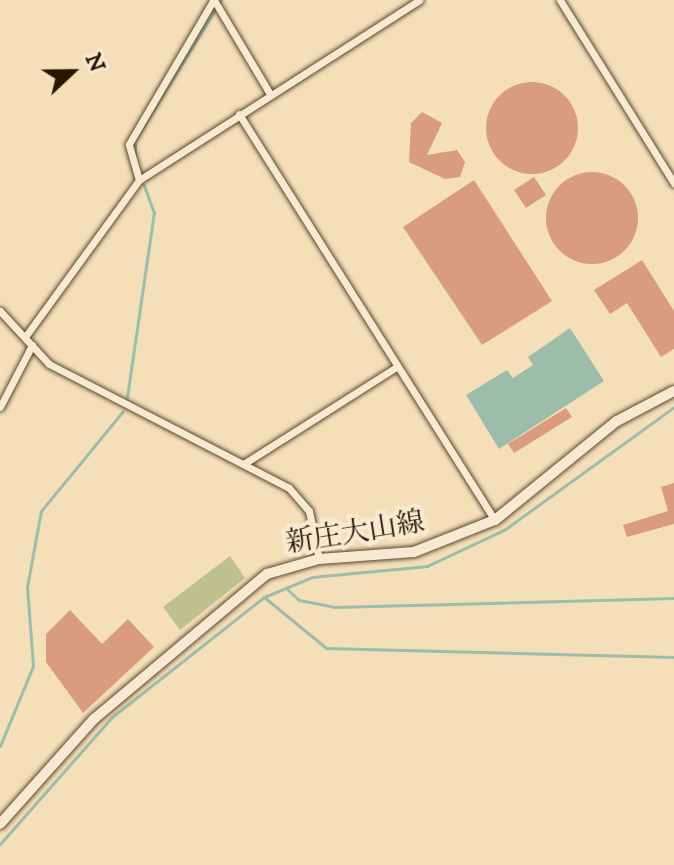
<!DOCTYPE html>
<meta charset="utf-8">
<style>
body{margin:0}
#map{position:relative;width:674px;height:865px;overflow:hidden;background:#f5dfb9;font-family:"IM FELL DW Pica","Noto Serif JP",serif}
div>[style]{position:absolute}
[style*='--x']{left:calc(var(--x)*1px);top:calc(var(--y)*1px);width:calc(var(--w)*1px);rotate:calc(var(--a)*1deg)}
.green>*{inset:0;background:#bdc18f}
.water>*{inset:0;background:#9dbdab}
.stream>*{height:3px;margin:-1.5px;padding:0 1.5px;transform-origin:1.5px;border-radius:1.5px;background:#9dbdab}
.building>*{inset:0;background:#d99d7e}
.round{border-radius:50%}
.roads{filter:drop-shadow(0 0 2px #5a482e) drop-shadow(0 0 2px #5a482e)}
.minor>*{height:7px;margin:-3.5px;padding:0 3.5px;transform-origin:3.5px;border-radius:3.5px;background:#f8ead2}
.secondary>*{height:10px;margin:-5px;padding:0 5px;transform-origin:5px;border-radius:5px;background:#f8ead2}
span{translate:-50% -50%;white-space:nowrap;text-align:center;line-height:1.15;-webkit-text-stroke:8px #f8ead2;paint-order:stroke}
.street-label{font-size:28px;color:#271600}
.north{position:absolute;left:32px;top:32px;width:80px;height:80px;-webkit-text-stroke:6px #f8ead2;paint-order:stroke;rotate:68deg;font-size:22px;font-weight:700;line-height:32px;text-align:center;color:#271600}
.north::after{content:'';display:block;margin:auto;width:28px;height:36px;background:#271600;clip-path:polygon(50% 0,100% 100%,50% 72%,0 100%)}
</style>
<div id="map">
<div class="green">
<div style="clip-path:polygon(230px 556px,245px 578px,180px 630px,163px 607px)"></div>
</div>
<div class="water">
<div style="clip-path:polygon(570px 328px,604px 381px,499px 449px,466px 395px,507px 370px,513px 378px,533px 365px,528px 357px)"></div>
</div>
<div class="stream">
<div style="--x:135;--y:155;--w:15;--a:-90"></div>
<div style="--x:135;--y:140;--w:164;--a:-58.4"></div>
<div style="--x:127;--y:397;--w:186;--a:-81.7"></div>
<div style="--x:154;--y:213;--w:30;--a:-110"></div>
<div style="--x:286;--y:588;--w:18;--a:43"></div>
<div style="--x:299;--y:600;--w:36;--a:11"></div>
<div style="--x:334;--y:607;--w:340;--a:-1.5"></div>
<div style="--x:264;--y:597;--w:80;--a:39.4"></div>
<div style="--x:326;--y:648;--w:348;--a:1.5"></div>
<div style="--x:0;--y:746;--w:87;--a:-67.6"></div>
<div style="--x:33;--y:666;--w:79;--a:-94.3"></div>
<div style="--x:27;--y:587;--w:77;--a:-79.6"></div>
<div style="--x:41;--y:511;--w:129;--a:-50.6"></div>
<div style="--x:0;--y:844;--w:169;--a:-48.6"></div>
<div style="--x:112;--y:717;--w:194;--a:-38.3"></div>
<div style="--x:264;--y:597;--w:52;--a:-22.6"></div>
<div style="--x:312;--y:577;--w:116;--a:-5.5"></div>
<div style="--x:427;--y:566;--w:85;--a:-25.1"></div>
<div style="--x:504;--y:530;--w:210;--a:-35.9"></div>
</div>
<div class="building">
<div class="round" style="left:486px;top:82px;width:92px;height:92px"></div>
<div style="clip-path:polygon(422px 112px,442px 123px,427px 155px,457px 150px,465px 162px,460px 177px,445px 179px,409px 162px,411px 123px)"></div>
<div class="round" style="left:546px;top:172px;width:92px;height:92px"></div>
<div style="clip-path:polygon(534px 177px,546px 195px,526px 208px,514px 190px)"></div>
<div style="clip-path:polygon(474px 180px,552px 301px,482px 345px,403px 227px)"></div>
<div style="clip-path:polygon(642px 260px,674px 311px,674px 349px,661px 357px,627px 303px,610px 314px,594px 290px)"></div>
<div style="clip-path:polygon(566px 408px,572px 417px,514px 453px,508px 444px)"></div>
<div style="clip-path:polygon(674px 483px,674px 524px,627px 537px,623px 525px,668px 511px,661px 487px)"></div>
<div style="clip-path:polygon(70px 610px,102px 644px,128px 619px,154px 647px,83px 713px,46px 662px,46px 634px)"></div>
</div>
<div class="roads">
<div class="minor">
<div style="--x:214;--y:0;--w:109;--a:59.2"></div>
<div style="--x:560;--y:0;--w:216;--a:58.1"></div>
<div style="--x:239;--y:114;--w:480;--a:57.8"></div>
<div style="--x:139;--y:180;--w:37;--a:-106"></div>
<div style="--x:129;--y:144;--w:166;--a:-59.6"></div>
<div style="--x:0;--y:311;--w:72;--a:47.2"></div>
<div style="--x:49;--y:364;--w:270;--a:27.3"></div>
<div style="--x:289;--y:488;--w:30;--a:49"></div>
<div style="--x:309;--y:511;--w:49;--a:78.2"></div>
<div style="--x:25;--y:337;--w:194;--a:-54"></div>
<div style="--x:139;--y:180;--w:333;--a:-32.7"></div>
<div style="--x:0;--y:407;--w:70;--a:-62.7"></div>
<div style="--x:245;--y:463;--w:179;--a:-32.4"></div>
</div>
<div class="secondary">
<div style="--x:0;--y:824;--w:141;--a:-48.2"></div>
<div style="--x:94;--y:719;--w:226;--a:-40"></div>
<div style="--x:267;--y:574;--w:54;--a:-16.1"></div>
<div style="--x:319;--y:559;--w:95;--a:-4.2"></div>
<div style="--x:414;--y:552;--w:87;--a:-21.6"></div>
<div style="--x:495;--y:520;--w:157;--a:-39.1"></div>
<div style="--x:617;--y:421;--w:64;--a:-27.8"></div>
</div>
</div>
<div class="street-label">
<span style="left:355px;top:533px;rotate:-9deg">新庄大山線</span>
</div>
<div class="north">N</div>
</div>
